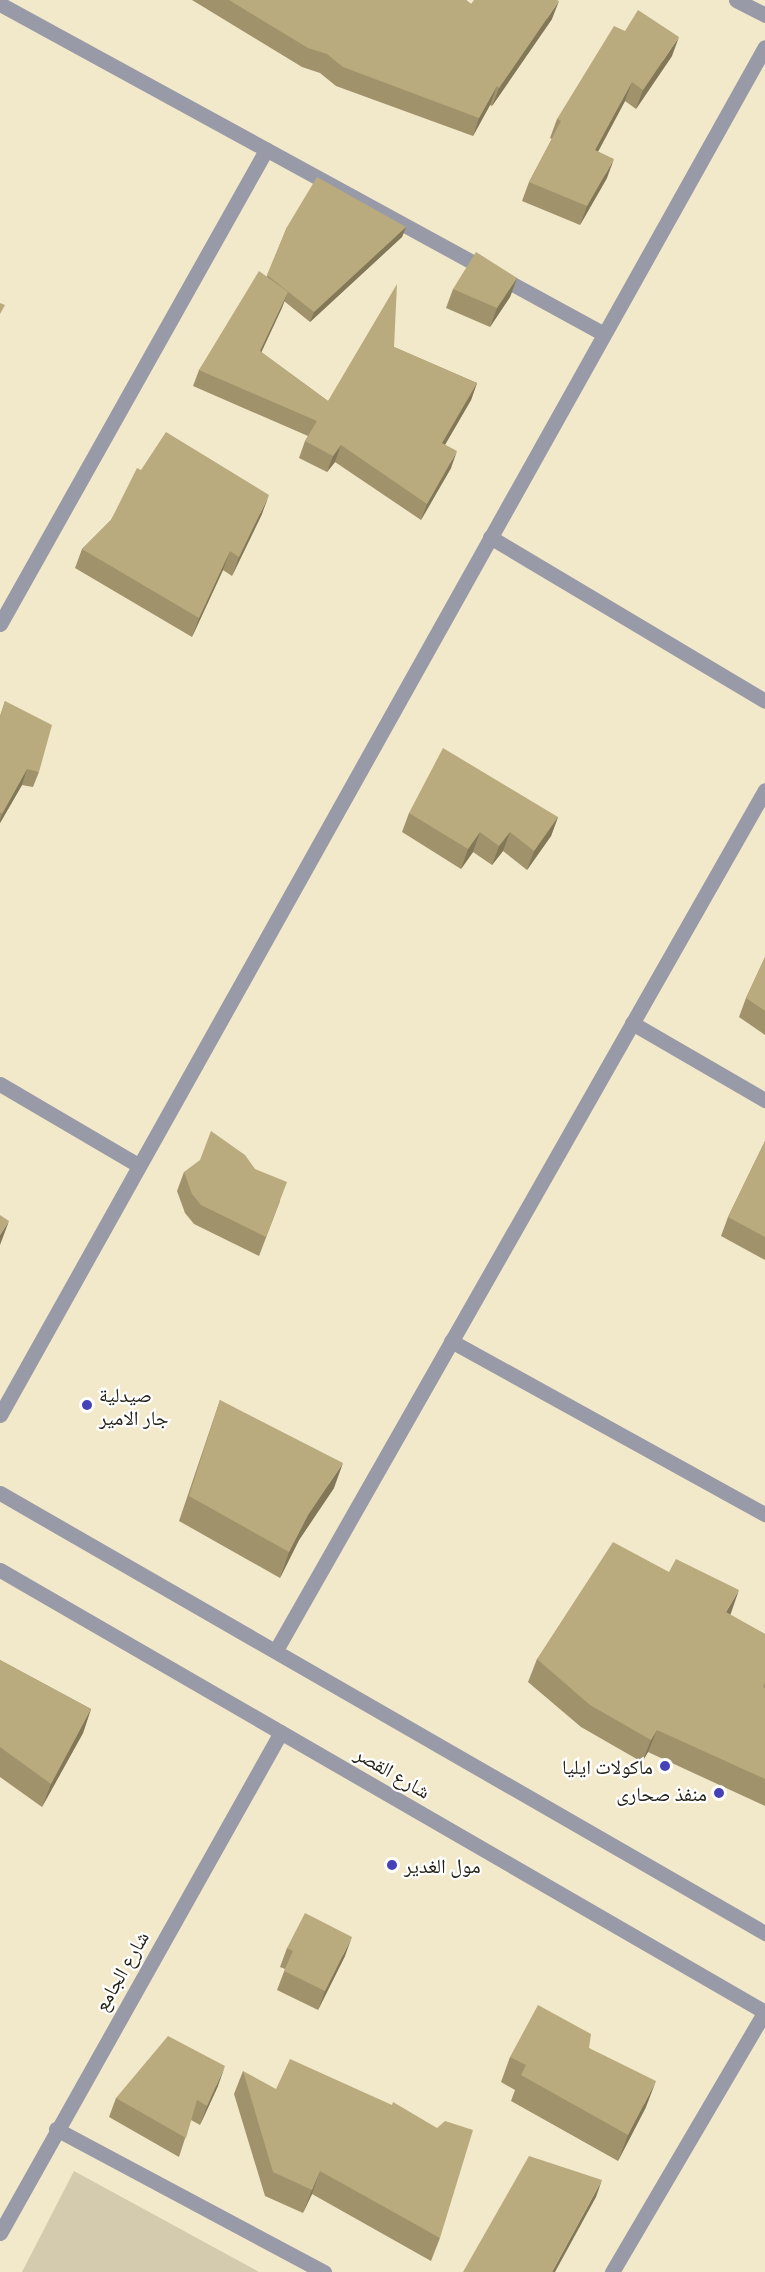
<!DOCTYPE html>
<meta charset="utf-8">
<style>
body{margin:0}
#map{position:relative;width:765px;height:2272px;overflow:hidden;background:#f2e8ca;font-family:"Exo 2","Noto Naskh Arabic",sans-serif}
div>[style]{position:absolute}
[style*='--x']{left:calc(var(--x)*1px);top:calc(var(--y)*1px);width:calc(var(--w)*1px);rotate:calc(var(--a)*1deg)}
.green>*{inset:0;background:#d4caad}
.minor>*{height:15px;margin:-7.5px;padding:0 7.5px;transform-origin:7.5px;border-radius:7.5px;background:#989aa7}
.wall>*{inset:0;background:#a0936c}
.shaded-wall>*{inset:0;background:#827858}
.building>*{inset:0;background:#baab7e}
.dots>*{width:16px;height:16px;translate:-50% -50%;box-sizing:border-box;border:3px solid #fff;border-radius:50%}
span{translate:-50% -50%;white-space:nowrap;text-align:center;line-height:1.15;-webkit-text-stroke:4.5px #fff;paint-order:stroke}
.poi-label{font-size:20px;color:#252116}
.left{translate:0 -50%;text-align:left}
.right{translate:-100% -50%;text-align:right}
.street-label{font-size:20px;color:#252116}
</style>
<div id="map">
<div class="green">
<div style="clip-path:polygon(74px 2171px,259px 2272px,22px 2272px)"></div>
</div>
<div class="minor">
<div style="--x:736;--y:0;--w:33;--a:27"></div>
<div style="--x:0;--y:4;--w:688;--a:28.65"></div>
<div style="--x:490;--y:537;--w:320;--a:30.8"></div>
<div style="--x:0;--y:624;--w:544;--a:-60.7"></div>
<div style="--x:632;--y:1023;--w:154;--a:30.1"></div>
<div style="--x:0;--y:1084;--w:160;--a:30.4"></div>
<div style="--x:451;--y:1341;--w:359;--a:28.9"></div>
<div style="--x:0;--y:1415;--w:1567;--a:-60.79"></div>
<div style="--x:0;--y:1493;--w:883;--a:29.91"></div>
<div style="--x:0;--y:1570;--w:884;--a:30.02"></div>
<div style="--x:276;--y:1650;--w:989;--a:-60.38"></div>
<div style="--x:56;--y:2129;--w:304;--a:28.1"></div>
<div style="--x:0;--y:2233;--w:574;--a:-60.71"></div>
<div style="--x:612;--y:2272;--w:303;--a:-59.6"></div>
</div>
<div class="wall">
<div style="clip-path:polygon(192px 0,466px 0,471px 4px,552px 19px,492px 106px,490px 105px,473px 136px,336px 86px,320px 73px,302px 67px)"></div>
<div style="clip-path:polygon(672px 56px,636px 109px,625px 101px,598px 152px,607px 178px,580px 225px,522px 201px,529px 182px,552px 139px,550px 138px,557px 119px)"></div>
<div style="clip-path:polygon(287px 227px,406px 227px,402px 237px,310px 322px,284px 301px,261px 352px,328px 401px,394px 347px,477px 383px,471px 400px,445px 445px,451px 468px,421px 520px,335px 462px,327px 472px,299px 458px,305px 441px,308px 436px,193px 386px,199px 370px,267px 276px)"></div>
<div style="clip-path:polygon(517px 278px,510px 297px,490px 327px,446px 308px,453px 289px)"></div>
<div style="clip-path:polygon(141px 470px,262px 514px,232px 576px,223px 570px,192px 637px,75px 568px,82px 549px,111px 520px)"></div>
<div style="clip-path:polygon(5px 701px,39px 772px,33px 787px,22px 785px,0 823px,0 716px)"></div>
<div style="clip-path:polygon(409px 813px,558px 817px,551px 836px,527px 870px,503px 851px,492px 865px,473px 852px,461px 869px,402px 832px)"></div>
<div style="clip-path:polygon(765px 957px,765px 1035px,739px 1017px,746px 998px)"></div>
<div style="clip-path:polygon(765px 1141px,765px 1260px,721px 1236px,728px 1217px)"></div>
<div style="clip-path:polygon(255px 1169px,280px 1201px,259px 1256px,194px 1224px,185px 1213px,177px 1191px,184px 1172px)"></div>
<div style="clip-path:polygon(220px 1400px,334px 1488px,299px 1540px,280px 1578px,179px 1521px)"></div>
<div style="clip-path:polygon(731px 1613px,730px 1615px,765px 1634px,765px 1806px,648px 1752px,642px 1762px,581px 1727px,528px 1682px,537px 1659px)"></div>
<div style="clip-path:polygon(0 1660px,91px 1709px,83px 1733px,42px 1807px,0 1777px)"></div>
<div style="clip-path:polygon(287px 1948px,345px 1956px,318px 2010px,277px 1990px,285px 1969px,280px 1967px)"></div>
<div style="clip-path:polygon(589px 2048px,646px 2107px,618px 2161px,511px 2101px,515px 2090px,501px 2082px,510px 2057px)"></div>
<div style="clip-path:polygon(243px 2071px,440px 2238px,431px 2261px,312px 2194px,303px 2213px,265px 2196px,234px 2094px)"></div>
<div style="clip-path:polygon(218px 2086px,200px 2125px,191px 2120px,179px 2157px,109px 2117px,116px 2098px)"></div>
</div>
<div class="shaded-wall">
<div style="clip-path:polygon(559px 1px,552px 19px,492px 106px,499px 88px)"></div>
<div style="clip-path:polygon(679px 37px,672px 56px,636px 109px,643px 90px)"></div>
<div style="clip-path:polygon(632px 82px,625px 101px,588px 170px,595px 150px)"></div>
<div style="clip-path:polygon(497px 86px,490px 105px,473px 136px,479px 118px)"></div>
<div style="clip-path:polygon(614px 159px,607px 178px,580px 225px,587px 206px)"></div>
<div style="clip-path:polygon(406px 227px,402px 237px,310px 322px,314px 312px)"></div>
<div style="clip-path:polygon(517px 278px,510px 297px,490px 327px,497px 308px)"></div>
<div style="clip-path:polygon(288px 292px,282px 308px,254px 368px,260px 351px)"></div>
<div style="clip-path:polygon(477px 383px,471px 400px,436px 460px,442px 443px)"></div>
<div style="clip-path:polygon(341px 445px,335px 462px,327px 472px,333px 456px)"></div>
<div style="clip-path:polygon(457px 451px,451px 468px,421px 520px,427px 504px)"></div>
<div style="clip-path:polygon(269px 495px,262px 514px,232px 576px,239px 557px)"></div>
<div style="clip-path:polygon(230px 551px,223px 570px,192px 637px,199px 618px)"></div>
<div style="clip-path:polygon(27px 769px,22px 785px,0 823px,0 820px,2px 814px)"></div>
<div style="clip-path:polygon(558px 817px,551px 836px,527px 870px,534px 851px)"></div>
<div style="clip-path:polygon(480px 832px,473px 852px,461px 869px,468px 849px)"></div>
<div style="clip-path:polygon(510px 832px,503px 851px,492px 865px,499px 846px)"></div>
<div style="clip-path:polygon(9px 1221px,0 1245px,0 1235px)"></div>
<div style="clip-path:polygon(343px 1463px,334px 1488px,299px 1540px,280px 1578px,289px 1552px,308px 1515px)"></div>
<div style="clip-path:polygon(739px 1590px,731px 1613px,718px 1635px,726px 1612px)"></div>
<div style="clip-path:polygon(91px 1709px,83px 1733px,42px 1807px,51px 1784px)"></div>
<div style="clip-path:polygon(657px 1730px,648px 1752px,642px 1762px,651px 1740px)"></div>
<div style="clip-path:polygon(352px 1937px,345px 1956px,318px 2010px,325px 1991px)"></div>
<div style="clip-path:polygon(225px 2066px,218px 2086px,200px 2125px,207px 2106px)"></div>
<div style="clip-path:polygon(656px 2081px,646px 2107px,618px 2161px,628px 2135px)"></div>
<div style="clip-path:polygon(320px 2171px,312px 2194px,303px 2213px,312px 2190px)"></div>
<div style="clip-path:polygon(602px 2180px,596px 2197px,555px 2272px,552px 2272px)"></div>
</div>
<div class="building">
<div style="clip-path:polygon(229px 0,466px 0,471px 4px,474px 0,557px 0,559px 1px,499px 88px,497px 86px,479px 118px,343px 67px,327px 54px,308px 48px)"></div>
<div style="clip-path:polygon(638px 10px,679px 37px,643px 90px,632px 82px,595px 150px,614px 159px,587px 206px,529px 182px,561px 121px,557px 119px,614px 26px,625px 31px)"></div>
<div style="clip-path:polygon(317px 177px,406px 227px,314px 312px,267px 275px,287px 227px)"></div>
<div style="clip-path:polygon(476px 252px,517px 278px,497px 308px,453px 289px)"></div>
<div style="clip-path:polygon(259px 271px,288px 292px,260px 351px,328px 401px,397px 284px,394px 347px,477px 383px,442px 443px,457px 451px,427px 504px,341px 445px,333px 456px,305px 441px,317px 421px,199px 370px)"></div>
<div style="clip-path:polygon(0 303px,5px 305px,0 314px)"></div>
<div style="clip-path:polygon(166px 432px,269px 495px,239px 557px,230px 551px,199px 618px,82px 549px,111px 520px,137px 468px,141px 470px)"></div>
<div style="clip-path:polygon(5px 701px,52px 725px,39px 772px,27px 769px,2px 814px,0 812px,0 717px)"></div>
<div style="clip-path:polygon(443px 748px,558px 817px,534px 851px,510px 832px,499px 846px,480px 832px,468px 849px,409px 813px)"></div>
<div style="clip-path:polygon(765px 957px,765px 1011px,746px 998px)"></div>
<div style="clip-path:polygon(211px 1131px,245px 1155px,255px 1169px,287px 1182px,266px 1237px,201px 1205px,192px 1194px,184px 1172px,200px 1160px)"></div>
<div style="clip-path:polygon(765px 1141px,765px 1237px,728px 1217px)"></div>
<div style="clip-path:polygon(0 1215px,9px 1221px,0 1235px)"></div>
<div style="clip-path:polygon(220px 1400px,343px 1463px,308px 1515px,289px 1552px,189px 1496px)"></div>
<div style="clip-path:polygon(613px 1542px,669px 1572px,676px 1559px,739px 1590px,726px 1612px,765px 1634px,765px 1683px,763px 1687px,765px 1688px,765px 1779px,657px 1730px,651px 1740px,590px 1705px,537px 1659px)"></div>
<div style="clip-path:polygon(0 1660px,91px 1709px,51px 1784px,0 1747px)"></div>
<div style="clip-path:polygon(305px 1913px,352px 1937px,325px 1991px,284px 1971px,293px 1951px,287px 1948px)"></div>
<div style="clip-path:polygon(538px 2005px,591px 2034px,589px 2048px,656px 2081px,628px 2135px,521px 2075px,526px 2065px,510px 2057px)"></div>
<div style="clip-path:polygon(168px 2036px,225px 2066px,207px 2106px,197px 2100px,186px 2138px,116px 2098px)"></div>
<div style="clip-path:polygon(290px 2059px,392px 2105px,393px 2102px,437px 2128px,445px 2121px,473px 2130px,440px 2238px,320px 2171px,312px 2190px,273px 2172px,243px 2071px,276px 2089px)"></div>
<div style="clip-path:polygon(529px 2156px,602px 2180px,552px 2272px,463px 2272px)"></div>
</div>
<div class="dots">
<div style="left:87px;top:1405px;background:#4541b7"></div>
<div style="left:665px;top:1766px;background:#4541b7"></div>
<div style="left:719px;top:1793px;background:#4541b7"></div>
<div style="left:392px;top:1865px;background:#4541b7"></div>
</div>
<div class="poi-label">
<span class="left" style="left:99px;top:1406px">صيدلية<br>جار الامير</span>
<span class="right" style="left:653px;top:1766px">ماكولات ايليا</span>
<span class="right" style="left:707px;top:1793px">منفذ صحارى</span>
<span class="left" style="left:404px;top:1865px">مول الغدير</span>
</div>
<div class="street-label">
<span style="left:393px;top:1772px;rotate:30deg">شارع القصر</span>
<span style="left:121px;top:1971px;rotate:-60deg">شارع الجامع</span>
</div>
</div>
